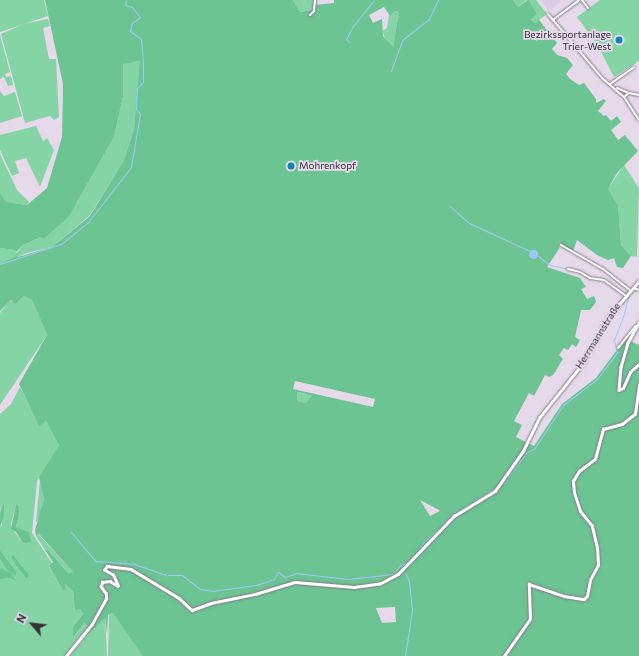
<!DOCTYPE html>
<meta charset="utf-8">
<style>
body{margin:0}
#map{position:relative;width:639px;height:656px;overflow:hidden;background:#e5d9ea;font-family:Commissioner,sans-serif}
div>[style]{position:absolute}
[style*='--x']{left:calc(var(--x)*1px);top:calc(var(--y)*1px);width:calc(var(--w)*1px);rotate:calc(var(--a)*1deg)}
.built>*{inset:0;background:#ddcde4}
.green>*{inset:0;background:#84d4a6}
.forest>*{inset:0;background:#6bc492}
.water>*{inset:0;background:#a0c7ff}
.round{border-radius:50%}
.stream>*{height:1px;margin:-0.5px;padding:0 0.5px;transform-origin:0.5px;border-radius:0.5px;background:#a0c7ff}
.roads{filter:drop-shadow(0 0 1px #877c8b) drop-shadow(0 0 1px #877c8b)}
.street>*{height:2px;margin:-1px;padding:0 1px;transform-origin:1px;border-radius:1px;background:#fff}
.secondary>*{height:2.5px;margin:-1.25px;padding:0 1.25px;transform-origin:1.25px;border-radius:1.25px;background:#fff}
.dots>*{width:11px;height:11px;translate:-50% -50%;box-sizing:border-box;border:2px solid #e5d9ea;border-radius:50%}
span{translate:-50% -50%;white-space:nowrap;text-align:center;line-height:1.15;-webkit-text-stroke:3.5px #e5d9ea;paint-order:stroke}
.poi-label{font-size:10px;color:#373239}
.right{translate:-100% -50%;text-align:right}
.left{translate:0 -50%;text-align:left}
.street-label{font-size:10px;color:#373239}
.north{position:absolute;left:12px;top:604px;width:40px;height:40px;-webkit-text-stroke:3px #e5d9ea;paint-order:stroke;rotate:298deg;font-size:11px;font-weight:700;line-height:16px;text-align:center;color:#373239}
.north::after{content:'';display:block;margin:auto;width:14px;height:18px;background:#373239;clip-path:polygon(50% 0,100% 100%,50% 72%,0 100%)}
</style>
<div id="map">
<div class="built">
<div style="clip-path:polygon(540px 0,559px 0,561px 2px,549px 11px)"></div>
</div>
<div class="green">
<div style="clip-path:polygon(0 0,44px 0,48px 16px,0 32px)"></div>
<div style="clip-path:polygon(293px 0,314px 0,314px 5px,312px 10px,300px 12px)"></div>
<div style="clip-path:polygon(513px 0,536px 0,547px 14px,535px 23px,531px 18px,537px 14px,527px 0,518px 7px)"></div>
<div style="clip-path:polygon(600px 0,639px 0,639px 61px,614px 77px,597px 44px,577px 17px)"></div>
<div style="clip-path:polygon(395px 11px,399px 12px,393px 47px,388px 44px,382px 31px,387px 28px,389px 15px)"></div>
<div style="clip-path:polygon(48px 19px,50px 26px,43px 28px,49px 59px,56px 59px,59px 117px,54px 120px,50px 116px,25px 123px,1px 34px,23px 24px)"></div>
<div style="clip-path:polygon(0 35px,10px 72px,5px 74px,6px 77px,11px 76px,13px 85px,8px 86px,4px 77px,0 79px)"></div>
<div style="clip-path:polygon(141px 61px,134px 129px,124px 160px,90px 215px,52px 247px,27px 253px,0 264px,0 248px,15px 250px,16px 254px,23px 245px,41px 237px,44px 239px,60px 224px,77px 202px,114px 137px,123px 97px,123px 63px)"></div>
<div style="clip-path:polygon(0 91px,4px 96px,15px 92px,22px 116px,0 123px)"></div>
<div style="clip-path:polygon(36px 126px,43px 141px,47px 138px,54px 150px,40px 187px,26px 158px,15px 161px,19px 173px,12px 176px,0 150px,0 135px)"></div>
<div style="clip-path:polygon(0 154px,17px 190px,29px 202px,27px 205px,6px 202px,0 192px)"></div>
<div style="clip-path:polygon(624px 165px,639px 188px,637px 257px,631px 256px,621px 245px,618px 205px,608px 189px)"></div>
<div style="clip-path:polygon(24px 296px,32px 300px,47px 335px,0 405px,0 313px,9px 302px)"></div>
<div style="clip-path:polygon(evenodd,20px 387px,39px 425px,46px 421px,59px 445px,37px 481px,32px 533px,52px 563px,49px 567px,63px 591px,66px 590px,64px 583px,73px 591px,75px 611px,80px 609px,83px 614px,73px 627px,74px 637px,84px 623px,88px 627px,65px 656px,0 656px,0 579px,11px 578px,15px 581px,0 568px,0 559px,7px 570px,16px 571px,0 550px,0 527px,2px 525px,1px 505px,0 513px,0 414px,11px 404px,20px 387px,16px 504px,19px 515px,16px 527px,25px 531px,23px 543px,13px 530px,11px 524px,16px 504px)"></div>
<div style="clip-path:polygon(297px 392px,312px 396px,307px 404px,297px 401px)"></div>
<div style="clip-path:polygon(40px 481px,44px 499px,39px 521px,36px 522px)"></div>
<div style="clip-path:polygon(38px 534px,73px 572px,68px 573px,48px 550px,45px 550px,36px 536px)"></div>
<div style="clip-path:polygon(113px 613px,144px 655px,143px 656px,108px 656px,109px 615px)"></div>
<div style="clip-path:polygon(105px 617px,107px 656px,70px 656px,101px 619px)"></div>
</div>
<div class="forest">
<div style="clip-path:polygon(evenodd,45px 0,293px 0,300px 12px,312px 10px,314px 5px,334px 3px,334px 0,513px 0,518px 7px,528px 0,537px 14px,531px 19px,535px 23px,539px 20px,557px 43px,552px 49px,557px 55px,567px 58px,573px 65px,566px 74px,570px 79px,579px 85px,584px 83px,596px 99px,596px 103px,604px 99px,606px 101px,598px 111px,604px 116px,606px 115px,611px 121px,617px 116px,621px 122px,611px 130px,618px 140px,625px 135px,638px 151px,617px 173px,608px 189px,618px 205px,621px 245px,631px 256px,623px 268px,617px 267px,614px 258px,608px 260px,597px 255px,577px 240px,573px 251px,560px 243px,559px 249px,547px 267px,580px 278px,586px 287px,581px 289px,587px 299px,594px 296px,596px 302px,590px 310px,581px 310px,575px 337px,580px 340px,576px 347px,572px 344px,568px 350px,564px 348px,559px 355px,563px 359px,553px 375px,549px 377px,545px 375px,534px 396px,529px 393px,514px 421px,522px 425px,516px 437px,534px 446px,562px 404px,596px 378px,625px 339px,639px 345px,639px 656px,143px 656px,113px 613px,108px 615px,107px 634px,105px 618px,75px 646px,89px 628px,84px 623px,73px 638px,73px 627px,83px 614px,80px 609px,75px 611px,73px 591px,65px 584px,66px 590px,63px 591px,49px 566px,53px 562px,45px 550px,48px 550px,68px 573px,73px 572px,39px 534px,36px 536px,35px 530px,44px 499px,39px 477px,59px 445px,46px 421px,39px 426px,19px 384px,47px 335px,32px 300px,24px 296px,15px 304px,11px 300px,0 311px,0 264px,17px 256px,15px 250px,0 248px,0 192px,6px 202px,27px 205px,47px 188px,62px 137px,63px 84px,45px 0,384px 7px,390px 16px,395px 11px,399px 12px,393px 47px,383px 36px,382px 19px,373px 23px,369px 15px,384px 7px,45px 0,140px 61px,134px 129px,124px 160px,90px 216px,52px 247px,18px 257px,16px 252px,23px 245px,41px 237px,44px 239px,69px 216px,114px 137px,123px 97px,123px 64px,140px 61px,45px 0,295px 381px,375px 399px,373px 407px,293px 389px,295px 381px,45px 0,297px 392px,298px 392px,312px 396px,306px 403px,297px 401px,297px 392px,45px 0,420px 500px,439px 510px,440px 511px,430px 516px,420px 500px,45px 0,395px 607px,396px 622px,382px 623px,376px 608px,395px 607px)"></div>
<div style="clip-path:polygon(4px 503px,4px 515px,0 527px,0 513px)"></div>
<div style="clip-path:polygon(16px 504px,18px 505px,19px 515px,16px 527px,29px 532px,31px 542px,23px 543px,16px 532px,11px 529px)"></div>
<div style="clip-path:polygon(0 550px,16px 571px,16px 576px,7px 570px,0 559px)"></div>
<div style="clip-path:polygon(13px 555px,28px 574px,28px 577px,26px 578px,15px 564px,11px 556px)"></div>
<div style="clip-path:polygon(0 568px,11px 573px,16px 581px,10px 578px,0 579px)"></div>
</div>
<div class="water">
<div class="round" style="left:528.5px;top:249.5px;width:9px;height:9px"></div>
</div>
<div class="stream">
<div style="--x:349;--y:42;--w:4;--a:-135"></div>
<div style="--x:346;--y:39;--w:15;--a:-62"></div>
<div style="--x:353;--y:26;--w:33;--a:-51"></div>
<div style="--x:391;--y:71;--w:33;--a:-70"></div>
<div style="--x:402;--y:40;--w:34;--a:-38"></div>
<div style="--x:429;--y:19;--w:21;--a:-65"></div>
<div style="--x:450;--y:206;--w:24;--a:42"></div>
<div style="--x:469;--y:223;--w:67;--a:24.7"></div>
<div style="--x:538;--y:256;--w:15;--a:37"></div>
<div style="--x:550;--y:265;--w:19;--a:12"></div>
<div style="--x:0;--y:264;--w:64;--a:-18.2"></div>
<div style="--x:61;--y:244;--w:36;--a:-39"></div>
<div style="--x:89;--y:221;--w:68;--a:-52.1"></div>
<div style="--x:131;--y:167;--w:54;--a:-80.4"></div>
<div style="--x:140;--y:114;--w:6;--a:-129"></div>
<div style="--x:136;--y:109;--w:21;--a:-87"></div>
<div style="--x:137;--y:88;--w:8;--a:-45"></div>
<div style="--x:143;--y:82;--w:20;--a:-90"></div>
<div style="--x:143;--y:62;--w:23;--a:-95"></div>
<div style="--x:141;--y:39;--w:14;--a:-144"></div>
<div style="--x:130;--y:31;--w:8;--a:-76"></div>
<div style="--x:132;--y:23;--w:10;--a:-37"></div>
<div style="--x:140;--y:17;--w:13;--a:-129"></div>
<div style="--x:132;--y:7;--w:7;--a:-164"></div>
<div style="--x:125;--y:5;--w:5;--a:-79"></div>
<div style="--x:508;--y:477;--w:31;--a:-53"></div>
<div style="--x:527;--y:452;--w:8;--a:-23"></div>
<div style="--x:534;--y:449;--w:53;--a:-56.6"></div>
<div style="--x:563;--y:405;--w:43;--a:-37.4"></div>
<div style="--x:597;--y:379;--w:34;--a:-53"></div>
<div style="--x:617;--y:352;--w:12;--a:-104"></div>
<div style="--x:614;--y:340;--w:25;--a:-69"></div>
<div style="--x:623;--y:317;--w:24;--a:-75"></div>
<div style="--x:501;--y:485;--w:8;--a:-45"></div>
<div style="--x:467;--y:506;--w:35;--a:-33"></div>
<div style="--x:438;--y:530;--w:25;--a:-47"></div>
<div style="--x:455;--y:512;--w:11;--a:-22"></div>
<div style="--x:71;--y:532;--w:38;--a:50"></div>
<div style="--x:95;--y:561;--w:39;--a:4"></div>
<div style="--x:134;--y:564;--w:34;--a:19"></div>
<div style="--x:419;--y:551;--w:9;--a:-63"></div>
<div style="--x:423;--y:543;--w:18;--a:-43"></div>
<div style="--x:395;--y:572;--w:9;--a:-54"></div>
<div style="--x:400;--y:565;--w:9;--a:-21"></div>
<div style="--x:168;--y:575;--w:14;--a:0"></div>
<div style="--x:182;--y:575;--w:23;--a:38"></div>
<div style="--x:200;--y:589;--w:13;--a:9"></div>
<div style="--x:213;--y:591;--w:43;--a:-7.9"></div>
<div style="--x:256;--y:585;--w:19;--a:-18"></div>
<div style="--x:274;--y:579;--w:8;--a:-60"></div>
<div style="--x:278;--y:572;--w:9;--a:36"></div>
<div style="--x:285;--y:577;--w:12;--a:-20"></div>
<div style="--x:296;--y:573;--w:52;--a:6.6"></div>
<div style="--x:348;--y:579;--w:45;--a:-6.3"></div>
<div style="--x:405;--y:656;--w:47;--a:-81.3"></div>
<div style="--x:412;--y:610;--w:29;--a:-96"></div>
<div style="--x:409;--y:581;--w:9;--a:-117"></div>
</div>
<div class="roads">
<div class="street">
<div style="--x:582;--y:0;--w:10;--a:53"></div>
<div style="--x:548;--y:14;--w:84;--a:49.8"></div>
<div style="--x:602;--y:78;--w:29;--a:41"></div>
<div style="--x:624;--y:97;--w:27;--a:57"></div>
<div style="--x:310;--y:15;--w:6;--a:-45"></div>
<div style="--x:314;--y:11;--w:11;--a:-85"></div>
<div style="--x:554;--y:19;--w:31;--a:-37"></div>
<div style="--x:610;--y:84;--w:29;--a:-35"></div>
<div style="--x:617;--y:88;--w:13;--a:23"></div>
<div style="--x:624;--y:97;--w:6;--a:-39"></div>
<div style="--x:629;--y:93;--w:10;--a:11"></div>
<div style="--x:561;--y:245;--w:48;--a:29.7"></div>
<div style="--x:603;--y:269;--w:34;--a:38"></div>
<div style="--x:568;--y:269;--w:12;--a:14"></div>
<div style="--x:580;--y:272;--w:12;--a:31"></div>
<div style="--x:590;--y:278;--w:14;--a:8"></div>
<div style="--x:604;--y:280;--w:26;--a:36"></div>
<div style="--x:634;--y:288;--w:5;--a:22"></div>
<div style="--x:618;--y:348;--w:28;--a:-51"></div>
</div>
<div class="secondary">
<div style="--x:639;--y:323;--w:23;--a:119"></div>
<div style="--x:628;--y:343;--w:25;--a:106"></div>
<div style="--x:621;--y:367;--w:23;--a:95"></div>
<div style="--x:619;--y:390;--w:4;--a:-27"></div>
<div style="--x:623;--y:388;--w:17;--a:-66"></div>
<div style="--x:630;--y:372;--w:12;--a:-42"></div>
<div style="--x:66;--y:656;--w:41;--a:-50.9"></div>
<div style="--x:92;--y:624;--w:29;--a:-61"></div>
<div style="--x:106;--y:599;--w:5;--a:-90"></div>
<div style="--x:106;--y:594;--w:9;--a:-126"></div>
<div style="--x:101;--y:587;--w:5;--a:-79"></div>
<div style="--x:102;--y:582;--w:8;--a:-7"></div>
<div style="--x:110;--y:581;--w:9;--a:32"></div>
<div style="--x:118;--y:586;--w:12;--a:-114"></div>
<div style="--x:113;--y:575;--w:10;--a:-151"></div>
<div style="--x:104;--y:570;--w:5;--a:-53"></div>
<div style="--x:107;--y:566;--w:24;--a:7"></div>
<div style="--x:131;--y:569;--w:56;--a:31.1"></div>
<div style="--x:179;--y:598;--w:18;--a:43"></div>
<div style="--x:192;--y:610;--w:20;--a:-20"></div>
<div style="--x:211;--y:603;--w:45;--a:-11.6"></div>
<div style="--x:255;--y:594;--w:42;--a:-16.7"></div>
<div style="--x:295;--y:582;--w:59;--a:4.8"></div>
<div style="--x:354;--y:587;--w:27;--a:-8"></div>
<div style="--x:381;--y:583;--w:19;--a:-28"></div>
<div style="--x:398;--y:574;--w:81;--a:-46"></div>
<div style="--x:454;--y:516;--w:48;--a:-31.4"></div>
<div style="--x:495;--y:491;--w:49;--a:-55"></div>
<div style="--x:523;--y:451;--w:37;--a:-64"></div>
<div style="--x:539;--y:418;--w:70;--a:-51.3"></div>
<div style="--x:583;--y:363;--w:54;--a:-61"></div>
<div style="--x:609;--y:316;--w:46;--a:-49.4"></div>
<div style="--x:504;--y:656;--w:45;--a:-54.9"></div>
<div style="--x:530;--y:619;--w:35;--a:-92"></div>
<div style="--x:529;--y:584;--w:37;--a:19"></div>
<div style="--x:564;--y:596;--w:20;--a:9"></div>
<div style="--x:584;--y:599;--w:4;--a:-45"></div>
<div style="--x:587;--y:596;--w:16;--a:-79"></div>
<div style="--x:590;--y:580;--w:17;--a:-62"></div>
<div style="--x:598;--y:565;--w:17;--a:-93"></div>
<div style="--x:597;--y:548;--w:23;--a:-103"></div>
<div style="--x:592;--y:526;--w:19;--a:-129"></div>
<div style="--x:580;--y:511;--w:19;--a:-108"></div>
<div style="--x:574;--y:493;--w:12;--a:-95"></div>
<div style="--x:573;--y:481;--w:12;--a:-59"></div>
<div style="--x:579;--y:471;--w:20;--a:-37"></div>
<div style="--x:595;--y:459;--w:31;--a:-75"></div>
<div style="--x:603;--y:429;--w:20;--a:-15"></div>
<div style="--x:622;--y:424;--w:16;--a:-38"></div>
<div style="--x:635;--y:414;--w:30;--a:-82"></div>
</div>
</div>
<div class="dots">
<div style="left:619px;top:40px;background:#1283aa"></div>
<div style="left:291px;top:166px;background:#1283aa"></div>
</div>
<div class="poi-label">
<span class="right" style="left:611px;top:40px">Bezirkssportanlage<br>Trier-West</span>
<span class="left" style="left:299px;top:166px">Mohrenkopf</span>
</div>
<div class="street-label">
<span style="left:598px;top:336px;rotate:-58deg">Herrmannstraße</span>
</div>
<div class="north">N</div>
</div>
